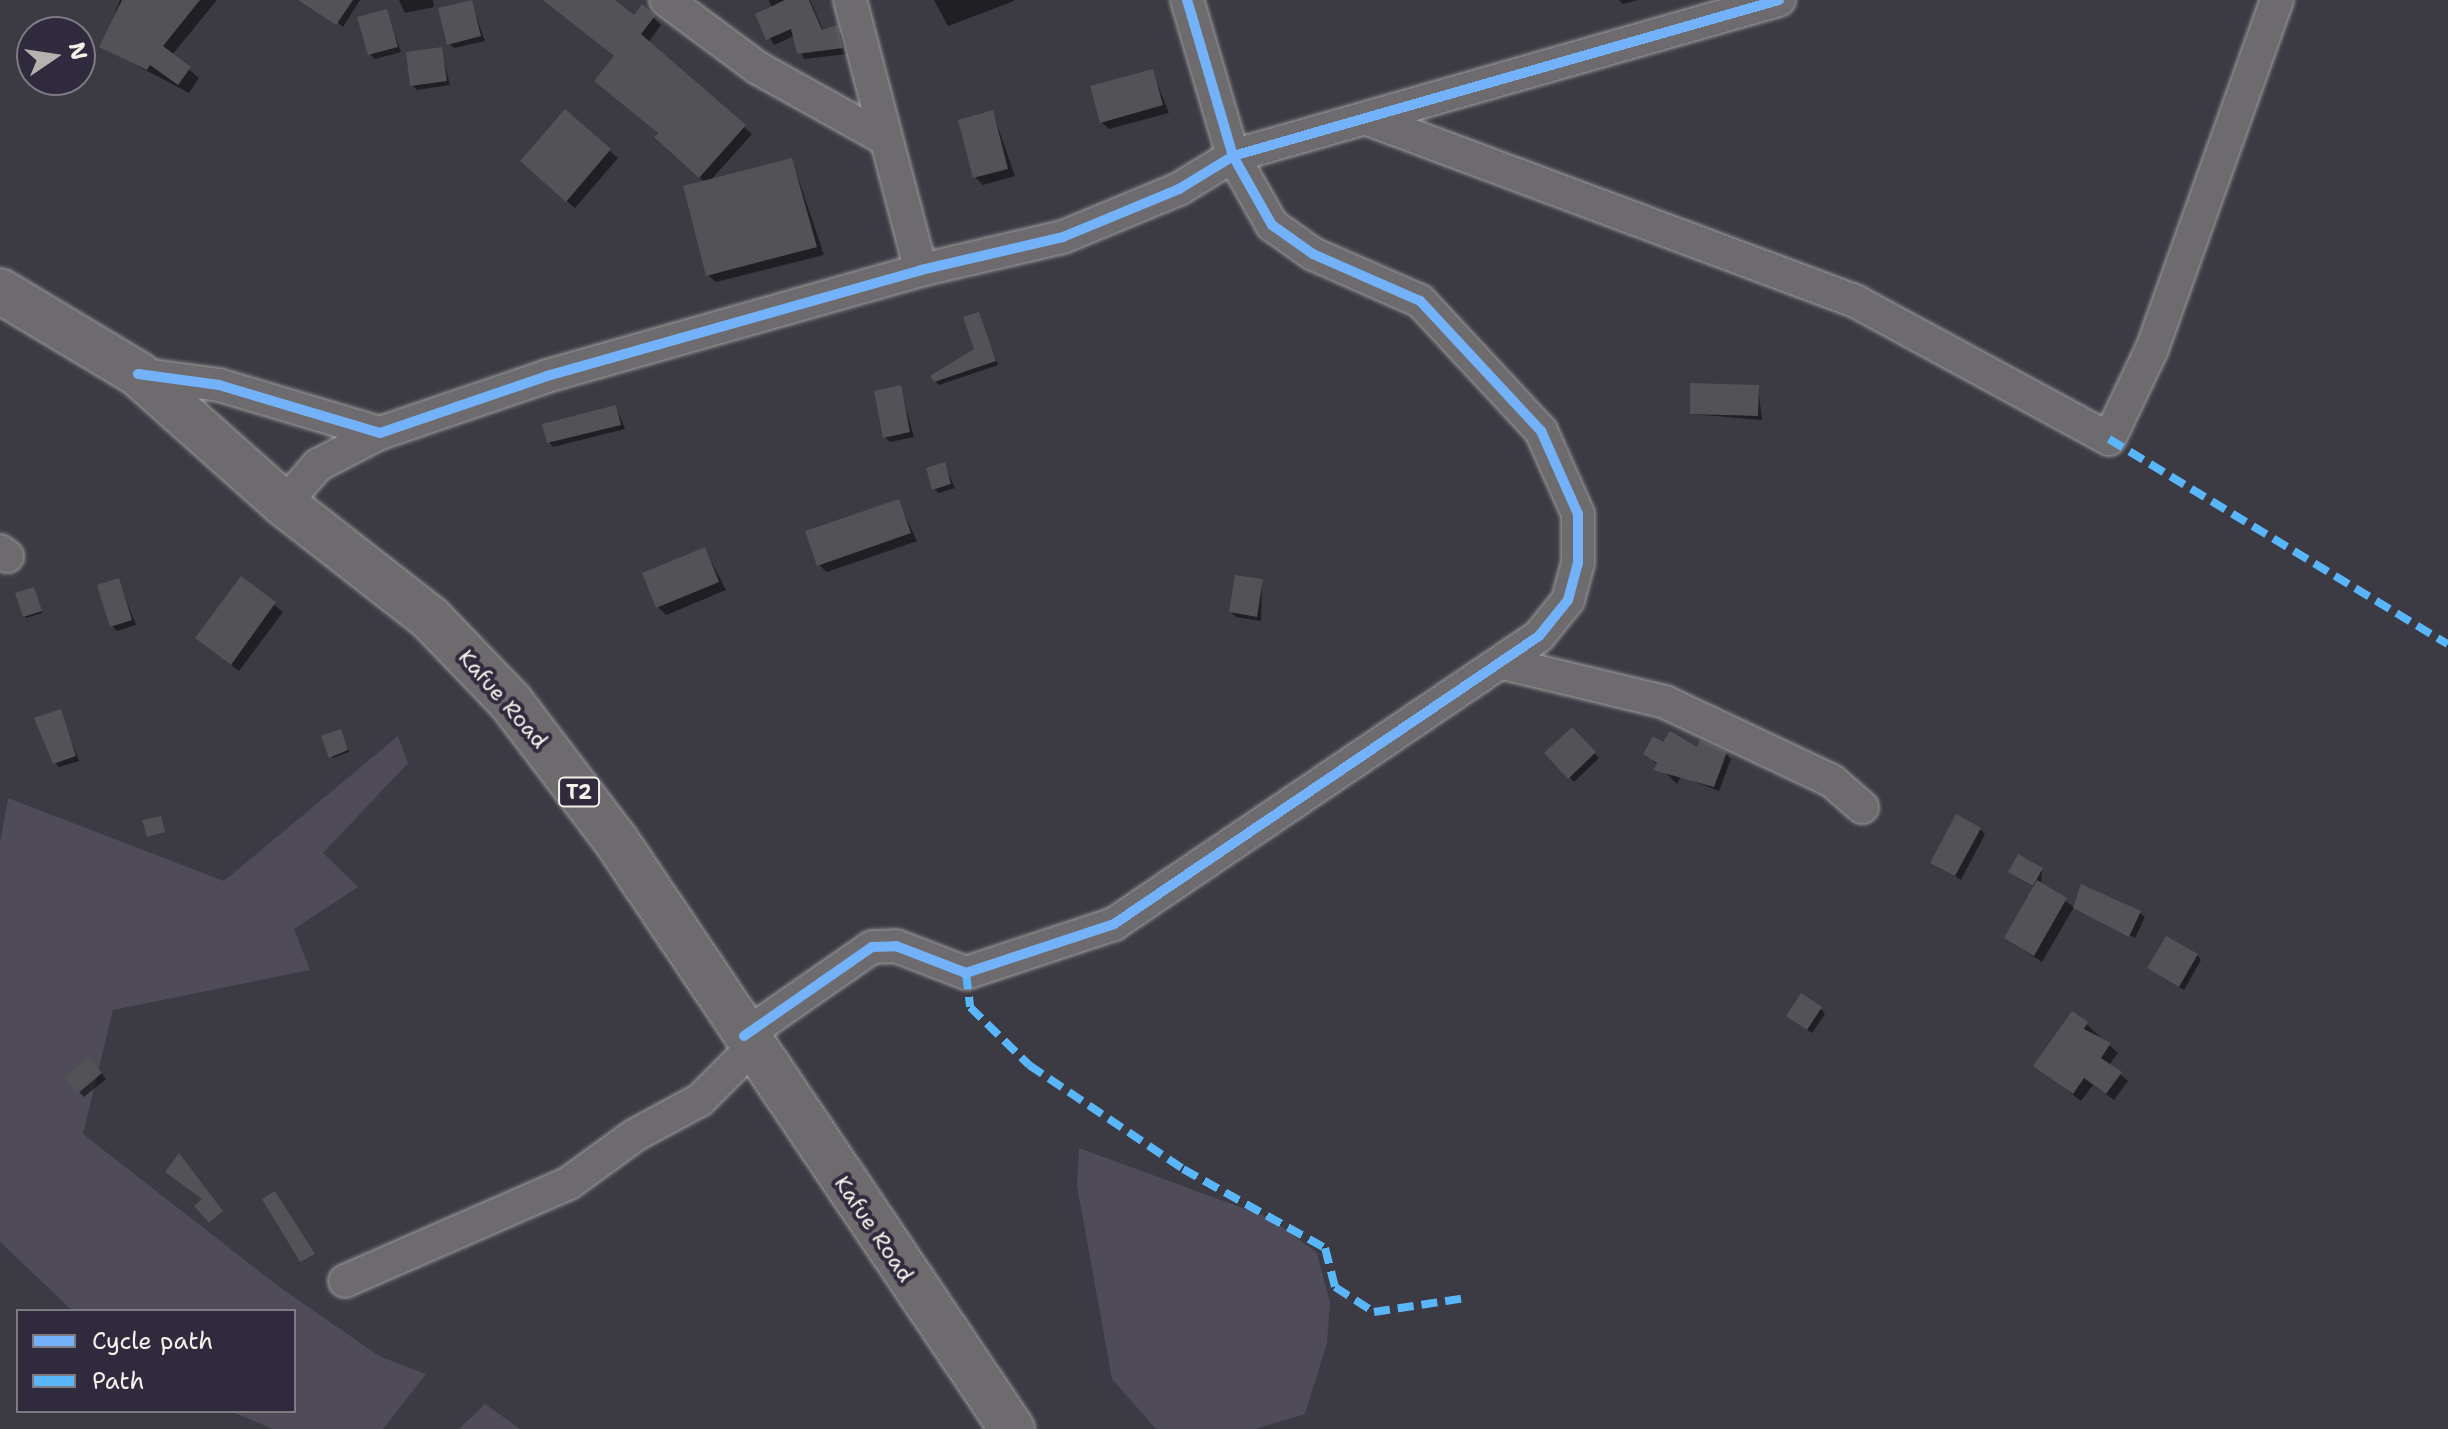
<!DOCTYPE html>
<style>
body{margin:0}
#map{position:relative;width:2448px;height:1429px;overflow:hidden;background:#3c3a43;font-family:"Shantell Sans",sans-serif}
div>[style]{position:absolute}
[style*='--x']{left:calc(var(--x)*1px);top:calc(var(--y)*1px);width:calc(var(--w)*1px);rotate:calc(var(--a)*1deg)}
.green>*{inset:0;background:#504b59}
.shadow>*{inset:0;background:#0007}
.building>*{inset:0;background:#535257}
.roads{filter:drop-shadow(0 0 2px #9f9ea0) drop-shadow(0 0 2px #9f9ea0)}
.minor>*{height:32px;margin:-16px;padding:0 16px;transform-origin:16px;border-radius:16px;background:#6e6b6e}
.highway>*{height:44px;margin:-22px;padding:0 22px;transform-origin:22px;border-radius:22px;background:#6e6b6e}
.quiet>*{height:8px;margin-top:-4px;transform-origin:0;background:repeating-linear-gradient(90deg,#59b6f9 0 16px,transparent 0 24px)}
.cycleway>*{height:10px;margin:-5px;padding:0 5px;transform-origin:5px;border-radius:5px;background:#73b2f8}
span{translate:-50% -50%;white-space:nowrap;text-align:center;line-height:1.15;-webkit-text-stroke:8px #2f2a3d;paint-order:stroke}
.shield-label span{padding:2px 6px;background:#2f2a3d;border:2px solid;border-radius:6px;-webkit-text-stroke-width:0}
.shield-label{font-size:20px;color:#f4f1e8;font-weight:700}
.street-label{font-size:22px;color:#f4f1e8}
.legend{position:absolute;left:16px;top:1309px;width:280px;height:104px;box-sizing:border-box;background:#2f2a3d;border:2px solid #7e7a81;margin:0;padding:10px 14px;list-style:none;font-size:24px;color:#f4f1e8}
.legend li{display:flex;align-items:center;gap:16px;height:40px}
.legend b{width:40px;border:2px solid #7e7a81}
.north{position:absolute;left:16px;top:16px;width:80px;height:80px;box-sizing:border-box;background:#2f2a3d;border:2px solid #7e7a81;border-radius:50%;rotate:77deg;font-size:22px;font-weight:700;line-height:32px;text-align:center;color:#f4f1e8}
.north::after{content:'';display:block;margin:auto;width:28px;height:36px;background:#b4b1ae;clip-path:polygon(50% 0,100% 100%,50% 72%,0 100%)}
</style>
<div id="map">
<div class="green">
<div style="clip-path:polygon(398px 736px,408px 763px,323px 853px,358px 887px,294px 929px,310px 970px,113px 1010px,83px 1134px,278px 1286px,379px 1356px,426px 1374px,383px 1429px,273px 1429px,230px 1411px,294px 1411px,294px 1311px,73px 1311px,0 1242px,0 844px,8px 798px,224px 881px)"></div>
<div style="clip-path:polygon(1079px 1148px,1270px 1218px,1317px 1253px,1330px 1303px,1327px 1343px,1305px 1414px,1255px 1429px,1156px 1429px,1112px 1379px,1077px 1186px)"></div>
<div style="clip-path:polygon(485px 1404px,520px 1429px,459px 1429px)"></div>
</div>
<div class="shadow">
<div style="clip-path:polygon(120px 0,217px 0,172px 55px,199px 78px,189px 93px,102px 47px)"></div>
<div style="clip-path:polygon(313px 0,360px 0,343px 27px)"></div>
<div style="clip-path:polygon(399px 0,433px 0,434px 7px,405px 13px)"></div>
<div style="clip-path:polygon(545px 0,608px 0,635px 17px,642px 7px,661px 25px,648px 43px,752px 134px,710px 181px,792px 160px,824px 255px,716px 282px,708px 275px,705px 182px,664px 145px,615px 57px)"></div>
<div style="clip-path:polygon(769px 0,810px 0,824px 32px,842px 33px,847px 54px,804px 59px,794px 36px,774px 45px,757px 15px,772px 8px)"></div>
<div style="clip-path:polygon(934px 0,1014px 0,1014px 1px,948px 26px)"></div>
<div style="clip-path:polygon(1619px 0,1638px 0,1623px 4px)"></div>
<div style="clip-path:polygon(471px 2px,485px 41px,454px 48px,449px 44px)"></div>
<div style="clip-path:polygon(388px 16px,401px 52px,375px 59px,370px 54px)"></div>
<div style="clip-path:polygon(441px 49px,450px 85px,417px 90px,412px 85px)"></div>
<div style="clip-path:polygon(1152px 71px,1169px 113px,1109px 129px,1101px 122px)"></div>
<div style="clip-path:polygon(565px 112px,618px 158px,575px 208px,530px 169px)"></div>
<div style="clip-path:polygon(993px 113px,1015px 176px,983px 185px,975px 177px)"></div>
<div style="clip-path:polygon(978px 314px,998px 365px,939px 385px,935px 381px,976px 350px)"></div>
<div style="clip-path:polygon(1758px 387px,1762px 420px,1692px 414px)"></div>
<div style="clip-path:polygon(900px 388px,914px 437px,890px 442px,885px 437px)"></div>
<div style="clip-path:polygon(616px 407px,625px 429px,553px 447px,549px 442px)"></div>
<div style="clip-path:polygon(944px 464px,955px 488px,939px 493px,934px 489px)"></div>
<div style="clip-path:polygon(898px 501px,917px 541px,827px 572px,819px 565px)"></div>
<div style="clip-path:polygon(705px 550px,726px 590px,666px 615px,658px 607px)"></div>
<div style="clip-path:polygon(241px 579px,283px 612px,239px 671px,205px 645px)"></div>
<div style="clip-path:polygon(118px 581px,136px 625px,117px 631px,112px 626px)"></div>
<div style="clip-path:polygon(1262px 581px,1261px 621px,1236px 617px,1231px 612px)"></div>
<div style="clip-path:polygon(34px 589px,42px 613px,26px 618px,24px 616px)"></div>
<div style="clip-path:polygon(60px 711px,79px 761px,59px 767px,55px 763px)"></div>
<div style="clip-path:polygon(1572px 730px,1599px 758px,1574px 782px,1547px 754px)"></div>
<div style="clip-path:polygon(342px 733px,349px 752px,333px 758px,331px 757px)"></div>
<div style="clip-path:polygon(1664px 745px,1726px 754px,1731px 759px,1719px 791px,1681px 776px,1677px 784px,1645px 753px)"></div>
<div style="clip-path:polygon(1980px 829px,1985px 834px,1961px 880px,1933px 862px)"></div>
<div style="clip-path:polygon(2019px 856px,2042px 870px,2041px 885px,2074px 907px,2042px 962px,2006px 938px,2035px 888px,2011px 872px)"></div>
<div style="clip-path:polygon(2078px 909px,2140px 913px,2145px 917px,2135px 938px)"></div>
<div style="clip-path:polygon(2197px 955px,2201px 960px,2184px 990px,2150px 968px)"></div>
<div style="clip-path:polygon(1821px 1009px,1825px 1014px,1812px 1033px,1793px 1020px)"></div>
<div style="clip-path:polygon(2086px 1024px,2118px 1053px,2109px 1065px,2128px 1081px,2114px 1100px,2093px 1085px,2081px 1101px,2036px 1066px)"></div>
<div style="clip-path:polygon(94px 1064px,106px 1079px,84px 1097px,79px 1092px)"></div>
</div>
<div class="building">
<div style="clip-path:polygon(122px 0,200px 0,163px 46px,191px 67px,178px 85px,150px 65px,147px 70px,99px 47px)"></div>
<div style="clip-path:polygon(298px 0,353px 0,336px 25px)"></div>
<div style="clip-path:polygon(472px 0,481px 36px,447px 45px,438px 8px)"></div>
<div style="clip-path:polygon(543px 0,615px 0,634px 15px,642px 4px,655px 16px,641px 34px,746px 125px,699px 178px,654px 137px,658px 133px,594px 81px,614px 56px)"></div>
<div style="clip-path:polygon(785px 0,809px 0,822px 30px,837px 25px,843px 48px,797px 54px,791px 29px,766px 40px,755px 14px)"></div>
<div style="clip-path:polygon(387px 9px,398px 47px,368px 55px,357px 17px)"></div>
<div style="clip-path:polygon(442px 47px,447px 81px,410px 86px,406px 52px)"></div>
<div style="clip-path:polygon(1153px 69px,1163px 105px,1100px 123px,1090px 86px)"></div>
<div style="clip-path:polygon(565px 109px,611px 149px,566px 202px,520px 161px)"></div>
<div style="clip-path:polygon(993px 110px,1008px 169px,973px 178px,958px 120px)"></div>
<div style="clip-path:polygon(792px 158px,817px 247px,706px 276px,683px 186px)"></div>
<div style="clip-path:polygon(979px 312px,996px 361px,934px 382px,930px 376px,974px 349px,963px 317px)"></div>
<div style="clip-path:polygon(1690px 383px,1759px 385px,1758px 416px,1690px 414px)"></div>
<div style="clip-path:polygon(901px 385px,910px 432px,883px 438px,874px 391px)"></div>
<div style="clip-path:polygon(616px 405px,621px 425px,547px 443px,542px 424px)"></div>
<div style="clip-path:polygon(945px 462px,951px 484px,932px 490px,926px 468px)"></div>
<div style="clip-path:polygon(899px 499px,911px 533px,817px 566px,805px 531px)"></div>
<div style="clip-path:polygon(705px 547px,719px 582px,656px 608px,642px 573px)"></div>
<div style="clip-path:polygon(1235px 575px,1263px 579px,1257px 617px,1229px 612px)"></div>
<div style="clip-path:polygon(241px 576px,276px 602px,231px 665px,195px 638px)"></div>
<div style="clip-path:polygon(119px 578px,132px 620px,110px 627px,97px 585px)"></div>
<div style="clip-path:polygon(34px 587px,42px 611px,23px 617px,15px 593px)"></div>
<div style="clip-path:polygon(61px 709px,76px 756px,53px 764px,34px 718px)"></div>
<div style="clip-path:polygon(1572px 727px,1596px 752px,1568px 779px,1544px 753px)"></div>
<div style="clip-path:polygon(341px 729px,348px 750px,329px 758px,321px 736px)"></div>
<div style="clip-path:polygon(1670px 731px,1697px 747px,1700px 740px,1727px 752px,1714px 787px,1653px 770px,1657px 763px,1643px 754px,1653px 736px,1663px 742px)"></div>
<div style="clip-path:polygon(1956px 814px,1981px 828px,1955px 876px,1930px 863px)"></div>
<div style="clip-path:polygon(161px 816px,165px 832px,147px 837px,142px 820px)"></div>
<div style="clip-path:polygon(2018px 854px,2043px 868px,2033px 886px,2008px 872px)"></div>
<div style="clip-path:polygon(2037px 880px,2067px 898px,2034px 956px,2004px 938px)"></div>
<div style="clip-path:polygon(2081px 884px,2141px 911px,2129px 937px,2073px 908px)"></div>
<div style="clip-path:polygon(2166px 936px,2198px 954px,2179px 987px,2147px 968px)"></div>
<div style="clip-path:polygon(1801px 993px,1822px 1007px,1807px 1030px,1786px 1016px)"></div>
<div style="clip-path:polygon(2072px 1011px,2088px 1022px,2084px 1029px,2111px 1043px,2101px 1058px,2122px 1072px,2106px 1094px,2084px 1078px,2073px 1094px,2033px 1066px)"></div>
<div style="clip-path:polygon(89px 1057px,102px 1073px,77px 1094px,64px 1077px)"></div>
<div style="clip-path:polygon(179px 1153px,223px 1211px,209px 1223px,194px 1206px,202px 1199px,165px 1172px)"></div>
<div style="clip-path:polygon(275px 1191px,315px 1254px,300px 1262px,262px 1199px)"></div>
</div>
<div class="roads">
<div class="minor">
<div style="--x:666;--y:0;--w:114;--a:36.5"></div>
<div style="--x:758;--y:68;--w:143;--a:29.2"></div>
<div style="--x:850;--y:0;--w:279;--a:75.3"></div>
<div style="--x:1373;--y:121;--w:515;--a:20.48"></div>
<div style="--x:1855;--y:301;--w:289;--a:28.5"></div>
<div style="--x:2109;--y:439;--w:100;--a:-64.5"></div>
<div style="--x:2152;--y:349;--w:371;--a:-70.3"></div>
<div style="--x:138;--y:374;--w:82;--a:7.7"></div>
<div style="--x:219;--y:385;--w:168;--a:16.6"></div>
<div style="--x:380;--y:433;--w:176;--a:-18.8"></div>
<div style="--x:547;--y:376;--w:389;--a:-15.8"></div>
<div style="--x:921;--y:270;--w:146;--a:-13.1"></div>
<div style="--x:1063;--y:237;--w:126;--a:-22.5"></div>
<div style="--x:1179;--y:189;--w:63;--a:-31.4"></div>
<div style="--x:1233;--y:156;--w:163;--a:-106.4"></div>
<div style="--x:284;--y:504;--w:52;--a:-48.9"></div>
<div style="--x:318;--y:465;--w:70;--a:-27.3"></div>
<div style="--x:0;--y:551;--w:9;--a:36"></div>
<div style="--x:1507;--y:664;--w:163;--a:13.5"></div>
<div style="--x:1665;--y:702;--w:185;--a:25.3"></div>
<div style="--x:1832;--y:781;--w:40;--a:41"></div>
<div style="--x:744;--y:1036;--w:156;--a:-34.8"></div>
<div style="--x:872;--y:947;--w:24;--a:-2"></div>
<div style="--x:896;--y:946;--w:75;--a:21.1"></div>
<div style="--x:966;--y:973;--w:156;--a:-18.3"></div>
<div style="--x:1114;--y:924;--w:513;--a:-34.12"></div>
<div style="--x:1539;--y:636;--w:46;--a:-51.1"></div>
<div style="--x:1568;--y:600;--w:38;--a:-75"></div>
<div style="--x:1578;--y:563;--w:49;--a:-90"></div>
<div style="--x:1578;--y:514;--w:91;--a:-114"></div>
<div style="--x:1541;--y:431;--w:178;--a:-132.9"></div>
<div style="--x:1420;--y:301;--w:117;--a:-156.3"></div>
<div style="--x:1313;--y:254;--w:50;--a:-144.7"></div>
<div style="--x:1272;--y:225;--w:79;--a:-119.5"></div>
<div style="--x:1233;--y:156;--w:568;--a:-15.95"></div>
<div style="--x:345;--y:1281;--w:244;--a:-23.6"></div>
<div style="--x:569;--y:1183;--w:82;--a:-36"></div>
<div style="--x:635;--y:1135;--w:74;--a:-28.3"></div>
<div style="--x:700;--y:1100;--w:74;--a:-45"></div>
</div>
<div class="highway">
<div style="--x:0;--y:291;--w:161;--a:31"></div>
<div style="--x:138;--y:374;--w:195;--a:41.7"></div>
<div style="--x:284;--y:504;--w:185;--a:38"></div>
<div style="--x:430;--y:618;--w:115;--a:46.1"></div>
<div style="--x:510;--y:701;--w:177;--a:52.8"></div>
<div style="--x:617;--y:842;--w:708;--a:56.06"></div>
</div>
</div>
<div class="quiet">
<div style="--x:2109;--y:439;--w:396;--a:31.2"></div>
<div style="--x:966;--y:973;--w:34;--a:83"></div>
<div style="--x:970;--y:1007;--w:83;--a:44.5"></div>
<div style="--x:1029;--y:1065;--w:186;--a:34"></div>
<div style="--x:1183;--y:1169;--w:162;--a:29.1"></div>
<div style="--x:1325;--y:1248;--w:40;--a:75.6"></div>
<div style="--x:1335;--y:1287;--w:46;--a:32.7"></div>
<div style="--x:1374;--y:1312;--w:92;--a:-8.7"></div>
</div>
<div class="cycleway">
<div style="--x:138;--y:374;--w:82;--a:7.7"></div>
<div style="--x:219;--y:385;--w:168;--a:16.6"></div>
<div style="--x:380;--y:433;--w:176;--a:-18.8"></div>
<div style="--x:547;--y:376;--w:389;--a:-15.8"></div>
<div style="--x:921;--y:270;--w:146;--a:-13.1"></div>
<div style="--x:1063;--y:237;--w:126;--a:-22.5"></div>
<div style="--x:1179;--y:189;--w:63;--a:-31.4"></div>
<div style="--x:1233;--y:156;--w:163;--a:-106.4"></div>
<div style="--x:744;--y:1036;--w:156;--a:-34.8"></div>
<div style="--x:872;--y:947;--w:24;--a:-2"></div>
<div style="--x:896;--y:946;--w:75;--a:21.1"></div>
<div style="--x:966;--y:973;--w:156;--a:-18.3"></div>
<div style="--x:1114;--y:924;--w:513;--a:-34.12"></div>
<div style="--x:1539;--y:636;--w:46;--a:-51.1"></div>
<div style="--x:1568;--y:600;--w:38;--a:-75"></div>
<div style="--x:1578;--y:563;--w:49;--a:-90"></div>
<div style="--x:1578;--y:514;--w:91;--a:-114"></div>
<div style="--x:1541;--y:431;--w:178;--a:-132.9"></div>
<div style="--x:1420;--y:301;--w:117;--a:-156.3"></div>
<div style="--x:1313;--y:254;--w:50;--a:-144.7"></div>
<div style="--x:1272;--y:225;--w:79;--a:-119.5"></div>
<div style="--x:1233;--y:156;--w:568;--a:-15.95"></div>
</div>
<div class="shield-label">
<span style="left:579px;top:792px">T2</span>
</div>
<div class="street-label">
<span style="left:503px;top:699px;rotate:49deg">Kafue Road</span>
<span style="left:874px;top:1229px;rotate:56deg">Kafue Road</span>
</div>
<ul class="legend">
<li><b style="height:10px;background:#73b2f8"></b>Cycle path</li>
<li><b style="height:10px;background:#59b6f9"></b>Path</li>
</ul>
<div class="north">N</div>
</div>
